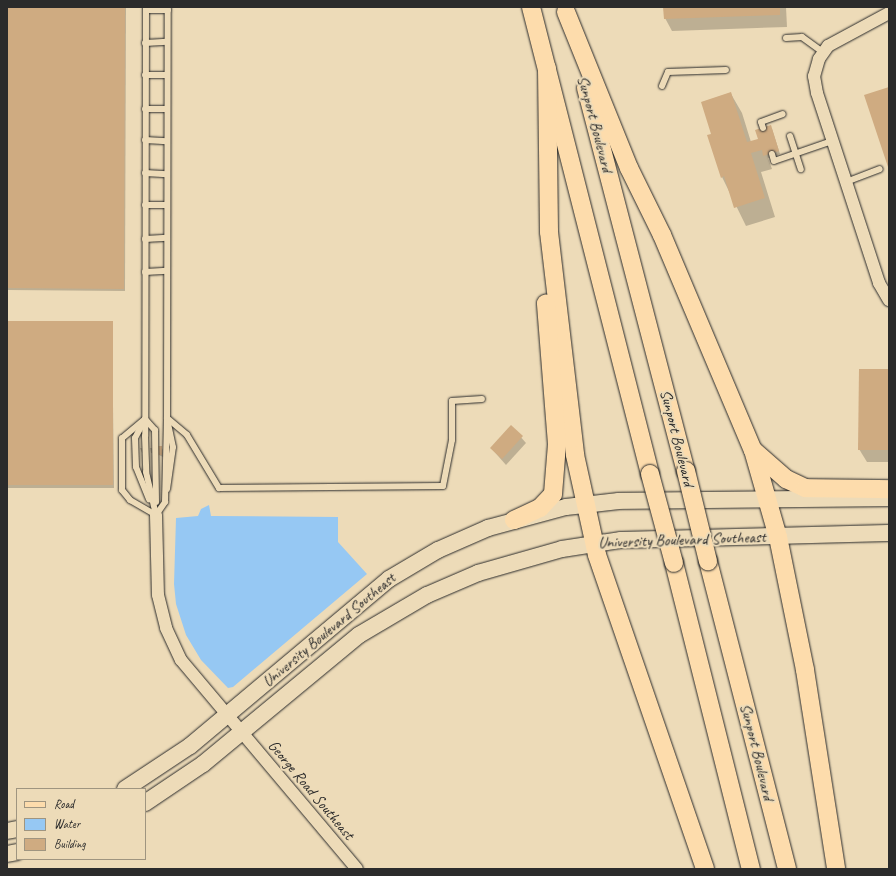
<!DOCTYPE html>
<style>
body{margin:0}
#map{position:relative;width:896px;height:876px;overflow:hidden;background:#eddbb8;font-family:Caveat,sans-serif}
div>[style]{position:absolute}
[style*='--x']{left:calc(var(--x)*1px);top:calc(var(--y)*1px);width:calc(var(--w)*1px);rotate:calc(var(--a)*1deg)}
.water>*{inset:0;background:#96c8f3}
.shadow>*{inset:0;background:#0003}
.building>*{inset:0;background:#cfab81}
.roads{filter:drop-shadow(0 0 1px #2b2b2b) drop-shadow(0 0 1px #2b2b2b)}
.service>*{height:6px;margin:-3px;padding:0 3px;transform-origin:3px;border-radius:3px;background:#eddbb8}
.minor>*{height:12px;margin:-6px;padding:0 6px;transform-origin:6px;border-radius:6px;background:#eddbb8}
.secondary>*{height:16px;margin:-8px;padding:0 8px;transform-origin:8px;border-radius:8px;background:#eddbb8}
.primary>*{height:18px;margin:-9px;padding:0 9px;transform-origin:9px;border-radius:9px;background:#fddcac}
.bridges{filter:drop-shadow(0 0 1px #2b2b2b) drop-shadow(0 0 1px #2b2b2b)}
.primary-bridge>*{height:18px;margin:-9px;padding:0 9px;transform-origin:9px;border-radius:9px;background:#fddcac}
span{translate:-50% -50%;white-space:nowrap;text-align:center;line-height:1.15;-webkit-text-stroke:4px #eddbb8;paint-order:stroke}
.street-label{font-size:16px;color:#2b2b2b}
.frame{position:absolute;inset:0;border:8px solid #2b2b2b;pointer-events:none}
.legend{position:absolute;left:16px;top:788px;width:130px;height:72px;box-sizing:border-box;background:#eddbb8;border:1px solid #9f9580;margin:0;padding:5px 7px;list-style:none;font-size:12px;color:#2b2b2b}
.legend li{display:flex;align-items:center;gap:8px;height:20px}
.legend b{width:20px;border:1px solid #9f9580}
</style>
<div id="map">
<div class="water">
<div style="clip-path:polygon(209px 505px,211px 516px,338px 517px,338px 542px,367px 574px,233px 687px,228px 688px,201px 660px,186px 635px,176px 604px,174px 584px,176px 518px,198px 516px,201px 509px)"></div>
</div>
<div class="shadow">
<div style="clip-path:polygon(7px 7px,126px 7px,125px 291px,7px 290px)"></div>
<div style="clip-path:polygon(664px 7px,786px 7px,787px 27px,672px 31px,665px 18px)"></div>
<div style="clip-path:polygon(731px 94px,742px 113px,751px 142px,759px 140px,772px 129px,780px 154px,768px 158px,772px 169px,761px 172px,775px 217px,746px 226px,722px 177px,712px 135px)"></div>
<div style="clip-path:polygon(7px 322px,112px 322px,114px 488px,7px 488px)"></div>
<div style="clip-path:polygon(889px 371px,889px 462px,867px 462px,859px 449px)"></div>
<div style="clip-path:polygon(511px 426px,526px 443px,506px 465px,491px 448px)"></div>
<div style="clip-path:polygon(161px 447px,163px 450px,163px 457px,159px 455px)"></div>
<div style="clip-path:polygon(140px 448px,142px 448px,144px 453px,142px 453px)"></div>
<div style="clip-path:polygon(150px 448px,152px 448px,153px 453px,151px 453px)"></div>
</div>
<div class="building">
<div style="clip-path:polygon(7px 7px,125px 7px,124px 289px,7px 288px)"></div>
<div style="clip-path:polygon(663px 7px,780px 7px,780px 15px,664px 19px)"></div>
<div style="clip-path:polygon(889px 87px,889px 170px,864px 95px)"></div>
<div style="clip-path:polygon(731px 92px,747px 142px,758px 139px,755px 130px,771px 125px,779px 151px,763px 156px,762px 150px,751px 153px,765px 198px,734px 208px,724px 176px,721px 178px,707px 135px,711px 134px,701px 102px)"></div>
<div style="clip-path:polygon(7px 321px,113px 321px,113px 485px,7px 485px)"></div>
<div style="clip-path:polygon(859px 369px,889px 369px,889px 450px,858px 450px)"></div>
<div style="clip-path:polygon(511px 425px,523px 436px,502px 459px,490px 448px)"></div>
<div style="clip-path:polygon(158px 446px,162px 446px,162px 455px,158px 455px)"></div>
</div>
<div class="roads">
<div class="service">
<div style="--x:146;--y:7;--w:429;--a:90.1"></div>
<div style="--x:145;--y:436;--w:36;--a:88"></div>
<div style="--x:146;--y:472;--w:44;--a:76.9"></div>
<div style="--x:146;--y:10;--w:22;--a:0"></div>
<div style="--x:786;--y:38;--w:16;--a:-4"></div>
<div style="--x:802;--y:37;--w:26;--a:36"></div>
<div style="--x:145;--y:43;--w:22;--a:-3"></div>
<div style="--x:145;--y:75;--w:22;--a:0"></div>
<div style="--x:662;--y:86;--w:15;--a:-67"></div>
<div style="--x:668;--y:72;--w:58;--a:-2"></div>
<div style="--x:145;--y:109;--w:22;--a:0"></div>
<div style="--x:763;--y:128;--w:6;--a:-108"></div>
<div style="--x:761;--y:122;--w:23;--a:-20"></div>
<div style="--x:790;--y:136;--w:35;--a:72"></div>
<div style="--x:145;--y:140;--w:22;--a:3"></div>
<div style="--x:772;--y:154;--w:7;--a:74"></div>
<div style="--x:774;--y:161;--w:61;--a:-19"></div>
<div style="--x:145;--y:173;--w:22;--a:3"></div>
<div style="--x:846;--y:182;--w:36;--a:-21"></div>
<div style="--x:145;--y:205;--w:22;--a:0"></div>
<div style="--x:145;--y:239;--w:22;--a:-3"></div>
<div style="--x:145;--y:272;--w:22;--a:-3"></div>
<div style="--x:167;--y:418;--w:26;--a:40"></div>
<div style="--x:187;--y:435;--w:62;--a:58.9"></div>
<div style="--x:219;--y:488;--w:224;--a:-0.5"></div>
<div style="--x:443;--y:486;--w:47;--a:-78.9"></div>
<div style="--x:452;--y:440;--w:39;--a:-90"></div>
<div style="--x:452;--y:401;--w:30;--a:-4"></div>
<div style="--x:145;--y:419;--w:30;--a:140"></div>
<div style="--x:122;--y:438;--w:52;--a:90"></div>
<div style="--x:122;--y:490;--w:13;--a:51"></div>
<div style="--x:130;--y:500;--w:30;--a:30"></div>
<div style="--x:145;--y:419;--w:15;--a:48"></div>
<div style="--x:155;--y:430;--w:72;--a:89.2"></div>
<div style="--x:143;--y:423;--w:17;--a:118"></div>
<div style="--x:135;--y:438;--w:29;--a:88"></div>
<div style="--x:136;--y:467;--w:35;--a:68"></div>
<div style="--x:167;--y:489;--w:42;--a:-81.9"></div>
<div style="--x:173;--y:447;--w:25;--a:-102"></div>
<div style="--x:156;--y:515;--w:16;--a:-55"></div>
<div style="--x:165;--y:502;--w:84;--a:-88.6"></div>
<div style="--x:167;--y:418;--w:411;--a:-89.9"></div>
</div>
<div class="minor">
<div style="--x:889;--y:13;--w:69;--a:151.6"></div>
<div style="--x:828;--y:46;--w:16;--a:125"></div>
<div style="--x:819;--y:59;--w:18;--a:106"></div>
<div style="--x:814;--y:76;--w:17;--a:80"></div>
<div style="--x:817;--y:93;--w:200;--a:71.9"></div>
<div style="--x:879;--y:283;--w:20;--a:60"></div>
<div style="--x:156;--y:515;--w:80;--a:88.6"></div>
<div style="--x:158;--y:595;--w:34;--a:76"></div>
<div style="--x:166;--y:628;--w:35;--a:65"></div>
<div style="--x:181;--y:660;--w:273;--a:49.9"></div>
</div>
<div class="secondary">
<div style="--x:125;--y:789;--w:78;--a:-33.5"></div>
<div style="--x:190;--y:746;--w:260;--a:-40"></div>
<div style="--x:389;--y:579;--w:57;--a:-30.6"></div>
<div style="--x:438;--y:550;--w:55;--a:-23.7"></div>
<div style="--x:488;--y:528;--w:81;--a:-15.1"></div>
<div style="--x:566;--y:507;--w:53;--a:-6.5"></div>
<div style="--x:619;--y:501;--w:270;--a:-0.6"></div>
<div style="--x:145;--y:803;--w:70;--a:-33.9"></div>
<div style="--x:203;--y:764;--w:202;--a:-39.6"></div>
<div style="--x:359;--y:635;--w:79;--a:-30.5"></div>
<div style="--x:427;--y:595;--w:56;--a:-23.3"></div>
<div style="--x:478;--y:573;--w:87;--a:-15.9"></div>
<div style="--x:562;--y:549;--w:60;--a:-8.7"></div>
<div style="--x:621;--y:540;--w:268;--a:-1.5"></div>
<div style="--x:7;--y:831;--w:10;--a:-11"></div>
<div style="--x:7;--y:854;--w:10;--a:-11"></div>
</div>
<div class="primary">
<div style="--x:531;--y:7;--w:482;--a:75.7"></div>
<div style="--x:566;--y:12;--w:168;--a:68"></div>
<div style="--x:629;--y:168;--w:75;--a:63.8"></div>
<div style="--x:662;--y:235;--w:233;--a:67.1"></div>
<div style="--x:753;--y:450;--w:91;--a:74"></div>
<div style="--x:778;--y:537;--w:136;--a:78.5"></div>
<div style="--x:805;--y:670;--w:201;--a:81.1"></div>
<div style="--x:547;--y:68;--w:164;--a:89.3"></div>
<div style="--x:549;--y:232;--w:225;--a:83.3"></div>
<div style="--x:575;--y:455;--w:102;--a:77.6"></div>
<div style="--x:597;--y:555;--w:332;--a:71"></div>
<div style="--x:586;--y:88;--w:396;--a:75.4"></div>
<div style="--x:753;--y:450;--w:44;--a:41.3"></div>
<div style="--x:786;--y:479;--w:21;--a:25"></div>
<div style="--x:805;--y:488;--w:84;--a:0.7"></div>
<div style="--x:514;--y:520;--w:29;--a:-25"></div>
<div style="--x:540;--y:508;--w:19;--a:-47"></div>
<div style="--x:553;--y:494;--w:50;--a:-85.4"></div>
<div style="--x:557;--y:444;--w:141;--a:-94.5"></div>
<div style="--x:708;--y:561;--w:318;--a:75.6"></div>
<div style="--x:674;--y:563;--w:316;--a:75.9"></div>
</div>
</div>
<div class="bridges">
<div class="primary-bridge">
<div style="--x:686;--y:471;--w:93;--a:76.3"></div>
<div style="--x:650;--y:474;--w:92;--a:74.9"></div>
</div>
</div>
<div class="street-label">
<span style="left:595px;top:124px;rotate:75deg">Sunport Boulevard</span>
<span style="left:677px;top:438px;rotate:76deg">Sunport Boulevard</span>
<span style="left:682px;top:540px;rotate:-2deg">University Boulevard Southeast</span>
<span style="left:329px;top:630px;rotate:-40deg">University Boulevard Southeast</span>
<span style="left:757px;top:752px;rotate:76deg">Sunport Boulevard</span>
<span style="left:311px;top:790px;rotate:50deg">George Road Southeast</span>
</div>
<div class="frame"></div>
<ul class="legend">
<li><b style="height:5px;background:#fddcac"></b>Road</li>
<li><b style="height:11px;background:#96c8f3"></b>Water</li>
<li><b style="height:11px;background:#cfab81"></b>Building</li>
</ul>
</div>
